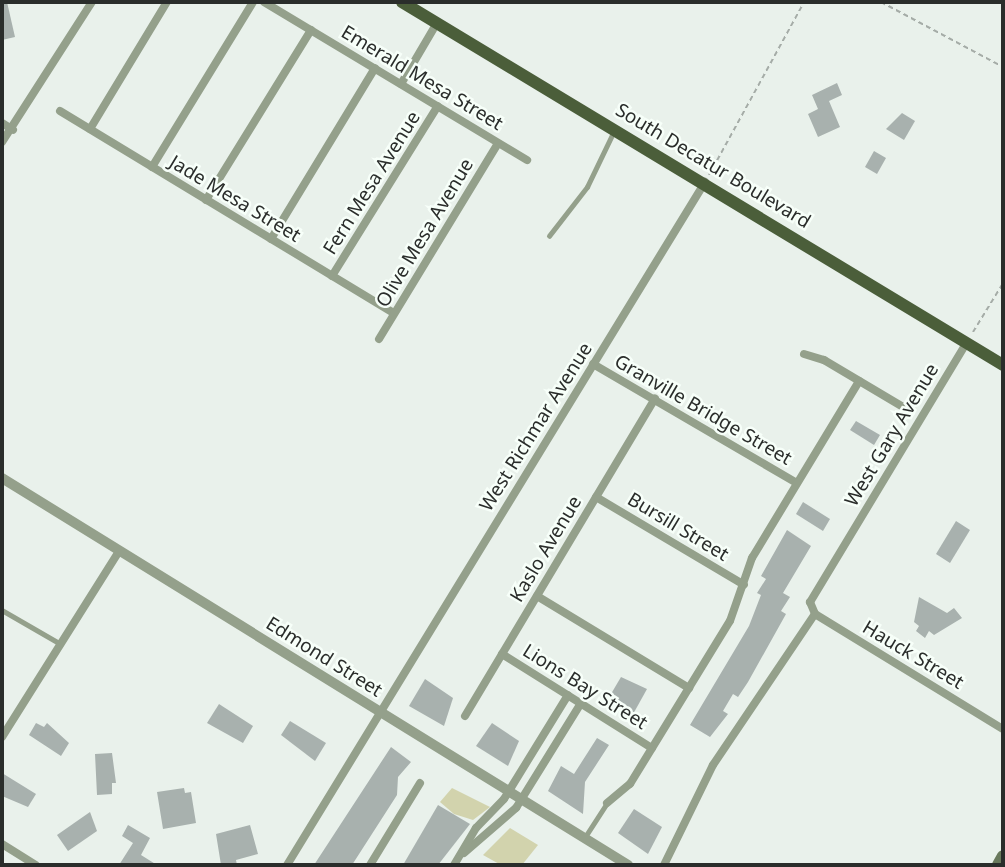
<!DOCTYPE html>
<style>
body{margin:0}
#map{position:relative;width:1005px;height:867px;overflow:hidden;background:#e9f1eb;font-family:"Noto Sans",sans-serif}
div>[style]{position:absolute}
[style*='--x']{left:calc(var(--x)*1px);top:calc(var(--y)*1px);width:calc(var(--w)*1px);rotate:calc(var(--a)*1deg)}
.green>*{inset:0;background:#d2d3ad}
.building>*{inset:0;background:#a8b1ae}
.path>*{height:2px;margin-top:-1px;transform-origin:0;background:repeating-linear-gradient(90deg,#a5aca7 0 5px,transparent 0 8.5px)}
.service>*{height:4.5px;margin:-2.25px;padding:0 2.25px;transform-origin:2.25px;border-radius:2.25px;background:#94a08b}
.minor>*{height:8px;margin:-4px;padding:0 4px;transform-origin:4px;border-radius:4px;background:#94a08b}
.tertiary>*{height:10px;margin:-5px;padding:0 5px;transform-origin:5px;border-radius:5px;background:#94a08b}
.secondary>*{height:12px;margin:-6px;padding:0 6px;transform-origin:6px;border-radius:6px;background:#69795c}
.primary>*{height:12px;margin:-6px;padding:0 6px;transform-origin:6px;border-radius:6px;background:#4b5e3a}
span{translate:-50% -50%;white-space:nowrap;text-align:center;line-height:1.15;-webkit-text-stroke:5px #f7fff9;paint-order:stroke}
.street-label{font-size:19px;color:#2a2d2b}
.frame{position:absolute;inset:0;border:4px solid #2a2d2b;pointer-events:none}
</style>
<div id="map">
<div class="green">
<div style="clip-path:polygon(452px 788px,490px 807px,473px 820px,454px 814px,440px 802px)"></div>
<div style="clip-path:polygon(510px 828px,538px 845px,522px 865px,501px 865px,483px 855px)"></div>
</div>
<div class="building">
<div style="clip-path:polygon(2px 2px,7px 2px,15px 37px,2px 40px)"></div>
<div style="clip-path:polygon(837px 83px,842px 95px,829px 101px,840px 127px,818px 137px,808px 114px,818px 109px,812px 95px)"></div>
<div style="clip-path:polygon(902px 113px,915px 121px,904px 140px,886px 129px)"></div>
<div style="clip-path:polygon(874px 151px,886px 158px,877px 174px,865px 167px)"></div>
<div style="clip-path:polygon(856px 421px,880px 435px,874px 445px,850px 430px)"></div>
<div style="clip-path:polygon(803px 502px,830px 519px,823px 531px,796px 514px)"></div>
<div style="clip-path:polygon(956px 521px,970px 530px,950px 563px,936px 554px)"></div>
<div style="clip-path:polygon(787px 530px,811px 546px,783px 593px,790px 597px,781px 611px,786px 614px,748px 682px,738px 697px,733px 694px,723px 711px,728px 714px,710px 737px,690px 725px,749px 626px,761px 595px,757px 593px,766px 579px,761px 576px)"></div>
<div style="clip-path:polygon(919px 597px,947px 613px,954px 608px,962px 618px,934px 635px,929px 631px,925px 638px,916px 631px,919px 626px,914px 622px)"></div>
<div style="clip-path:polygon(621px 677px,647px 689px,632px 716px,608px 699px)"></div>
<div style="clip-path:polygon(425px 679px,453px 698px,444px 726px,409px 706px)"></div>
<div style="clip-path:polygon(219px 704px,253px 726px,243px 743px,207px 723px)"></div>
<div style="clip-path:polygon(290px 721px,326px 743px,315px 761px,281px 735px)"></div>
<div style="clip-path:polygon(36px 723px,44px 727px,47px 723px,69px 743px,61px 756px,29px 735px)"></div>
<div style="clip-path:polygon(492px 723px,519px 741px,508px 766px,476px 746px)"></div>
<div style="clip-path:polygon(597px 738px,609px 745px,585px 782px,583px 814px,548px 791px,561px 766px,574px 774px)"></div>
<div style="clip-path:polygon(391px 747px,411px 762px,398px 777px,397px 795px,352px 865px,314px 865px)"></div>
<div style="clip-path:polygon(112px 753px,116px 783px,112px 783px,112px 794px,97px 795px,95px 754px)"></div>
<div style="clip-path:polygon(2px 773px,36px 794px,28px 807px,2px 796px)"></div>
<div style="clip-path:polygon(184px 788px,185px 793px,191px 792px,196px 823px,163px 829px,157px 792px)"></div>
<div style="clip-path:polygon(438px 805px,470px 824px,438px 865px,403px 865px)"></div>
<div style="clip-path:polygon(634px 809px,662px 827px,648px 854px,618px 833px)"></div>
<div style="clip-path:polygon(90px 812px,97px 831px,68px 851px,57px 835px)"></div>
<div style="clip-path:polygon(128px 825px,150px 838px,141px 855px,157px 865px,119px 865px,133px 843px,122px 836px)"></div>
<div style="clip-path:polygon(250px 825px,258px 854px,236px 860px,237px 865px,221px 865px,216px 834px)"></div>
</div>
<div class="path">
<div style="--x:881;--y:2;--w:138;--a:28"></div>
<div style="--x:709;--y:175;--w:197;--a:-61.2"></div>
<div style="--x:973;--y:332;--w:57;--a:-58.5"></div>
</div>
<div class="service">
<div style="--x:549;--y:236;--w:62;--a:-52.2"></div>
<div style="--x:587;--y:187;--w:60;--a:-64.3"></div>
<div style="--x:2;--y:610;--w:68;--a:30"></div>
<div style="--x:585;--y:837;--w:40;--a:-57.1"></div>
</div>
<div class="minor">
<div style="--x:264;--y:2;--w:307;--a:31"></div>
<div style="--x:401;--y:84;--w:71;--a:-59.5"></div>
<div style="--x:60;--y:111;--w:390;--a:31.2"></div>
<div style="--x:2;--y:123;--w:13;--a:32"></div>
<div style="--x:90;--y:129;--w:149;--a:-58.8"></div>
<div style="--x:2;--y:142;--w:166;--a:-57.3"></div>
<div style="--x:152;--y:167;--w:193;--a:-58.5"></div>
<div style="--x:206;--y:200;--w:200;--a:-58.3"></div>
<div style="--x:271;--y:239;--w:200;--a:-58.7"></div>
<div style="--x:332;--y:276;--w:200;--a:-58.1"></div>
<div style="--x:379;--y:339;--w:229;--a:-58.7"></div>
<div style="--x:967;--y:342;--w:304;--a:121.1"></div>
<div style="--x:810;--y:602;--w:13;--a:67"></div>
<div style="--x:815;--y:614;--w:220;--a:31.5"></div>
<div style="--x:804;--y:354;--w:21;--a:17"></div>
<div style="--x:824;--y:360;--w:92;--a:30.7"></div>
<div style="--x:593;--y:364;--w:236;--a:30.3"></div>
<div style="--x:596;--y:497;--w:172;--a:30.7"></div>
<div style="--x:537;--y:596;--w:178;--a:31.2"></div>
<div style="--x:502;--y:654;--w:177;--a:32.1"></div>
<div style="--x:465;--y:716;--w:370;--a:-59.1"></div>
<div style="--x:2;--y:737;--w:220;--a:-57.8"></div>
<div style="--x:607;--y:803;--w:30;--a:-40"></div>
<div style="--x:630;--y:784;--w:191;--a:-58.5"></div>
<div style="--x:730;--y:621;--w:67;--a:-70.8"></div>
<div style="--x:752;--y:558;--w:207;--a:-58.8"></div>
<div style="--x:2;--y:844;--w:40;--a:32"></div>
<div style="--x:464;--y:853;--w:69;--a:-40.9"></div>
<div style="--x:516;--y:808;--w:123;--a:-58.2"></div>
<div style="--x:287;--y:865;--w:801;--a:-58.53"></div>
<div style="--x:370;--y:865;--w:96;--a:-58.6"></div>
<div style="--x:454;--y:865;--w:43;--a:-59.3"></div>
<div style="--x:476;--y:828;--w:40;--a:-46"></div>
<div style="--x:504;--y:799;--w:122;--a:-58.4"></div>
<div style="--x:664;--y:865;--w:111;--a:-63.9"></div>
<div style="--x:713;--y:765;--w:182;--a:-56"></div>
</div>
<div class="tertiary">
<div style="--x:2;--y:478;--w:736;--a:31.72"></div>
</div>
<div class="secondary">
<div style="--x:998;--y:865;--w:10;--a:-61"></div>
</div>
<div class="primary">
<div style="--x:402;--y:2;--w:702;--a:31.13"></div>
</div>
<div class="street-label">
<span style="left:422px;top:78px;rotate:31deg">Emerald Mesa Street</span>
<span style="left:713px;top:166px;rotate:31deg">South Decatur Boulevard</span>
<span style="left:372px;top:183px;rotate:-58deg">Fern Mesa Avenue</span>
<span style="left:235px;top:199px;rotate:31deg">Jade Mesa Street</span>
<span style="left:425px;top:233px;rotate:-59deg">Olive Mesa Avenue</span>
<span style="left:703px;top:410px;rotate:30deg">Granville Bridge Street</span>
<span style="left:536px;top:427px;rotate:-58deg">West Richmar Avenue</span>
<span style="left:892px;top:435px;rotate:-59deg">West Gary Avenue</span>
<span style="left:678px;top:527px;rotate:31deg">Bursill Street</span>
<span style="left:546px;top:549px;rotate:-59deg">Kaslo Avenue</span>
<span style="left:913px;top:655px;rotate:31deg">Hauck Street</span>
<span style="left:324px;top:657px;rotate:32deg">Edmond Street</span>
<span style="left:585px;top:687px;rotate:32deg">Lions Bay Street</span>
</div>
<div class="frame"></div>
</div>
